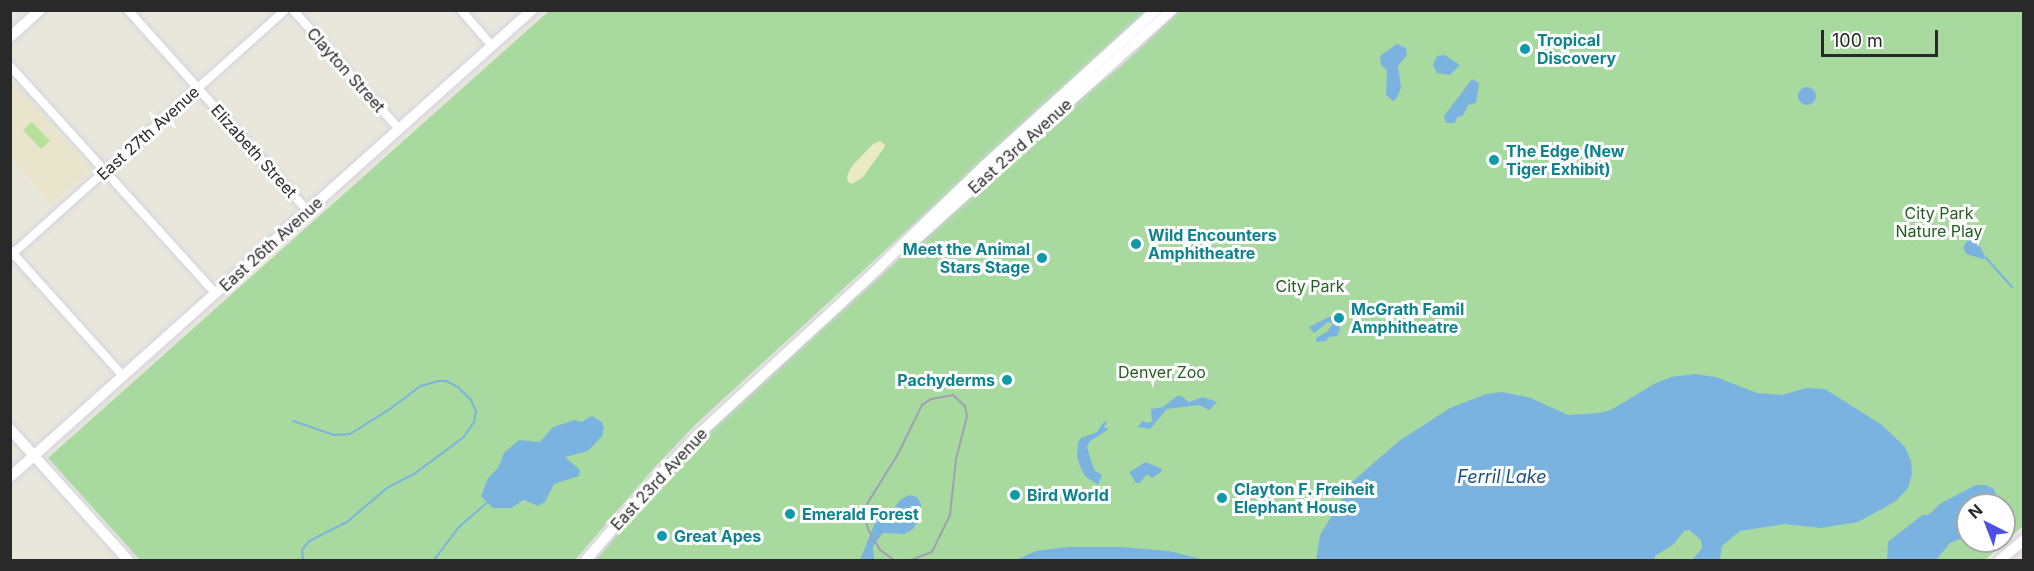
<!DOCTYPE html>
<style>
body{margin:0}
#map{position:relative;width:2034px;height:571px;overflow:hidden;background:#e9e6dc;font-family:Inter,sans-serif}
div>[style]{position:absolute}
[style*='--x']{left:calc(var(--x)*1px);top:calc(var(--y)*1px);width:calc(var(--w)*1px);rotate:calc(var(--a)*1deg)}
.education>*{inset:0;background:#e9e5cd}
.green>*{inset:0;background:#a8da9f}
.sand>*{inset:0;background:#eaebc2}
.pitch>*{inset:0;background:#b7e09b}
.water>*{inset:0;background:#7bb3e0}
.round{border-radius:50%}
.stream>*{height:2px;margin:-1px;padding:0 1px;transform-origin:1px;border-radius:1px;background:#7bb3e0}
.roads{filter:drop-shadow(0 0 2px #d2d2e0) drop-shadow(0 0 2px #d2d2e0)}
.street>*{height:8px;margin:-4px;padding:0 4px;transform-origin:4px;border-radius:4px;background:#fff}
.secondary>*{height:10px;margin:-5px;padding:0 5px;transform-origin:5px;border-radius:5px;background:#fff}
.rail>*{height:2px;margin:-1px;padding:0 1px;transform-origin:1px;border-radius:1px;background:#a0a0b1}
.dots>*{width:16px;height:16px;translate:-50% -50%;box-sizing:border-box;border:3px solid #fff;border-radius:50%}
span{translate:-50% -50%;white-space:nowrap;text-align:center;line-height:1.15;-webkit-text-stroke:6px #fff;paint-order:stroke}
.culture-label{font-size:16px;color:#0d838f;font-weight:700}
.left{translate:0 -50%;text-align:left}
.right{translate:-100% -50%;text-align:right}
.street-label{font-size:16px;color:#292929}
.park-label{font-size:16px;color:#245d22}
.water-label{font-size:18px;color:#1d5089;font-style:italic}
.frame{position:absolute;inset:0;border:12px solid #292929;pointer-events:none}
.north{position:absolute;left:1956px;top:493px;width:60px;height:60px;box-sizing:border-box;background:#fff;border:2px solid #a9a9a9;border-radius:50%;rotate:318deg;font-size:16px;font-weight:700;line-height:24px;text-align:center;color:#292929}
.north::after{content:'';display:block;margin:auto;width:21px;height:27px;background:#4e50e4;clip-path:polygon(50% 0,100% 100%,50% 72%,0 100%)}
.scale{position:absolute;left:1821px;top:30px;width:117px;height:27px;box-sizing:border-box;border:3px solid #292929;border-top:0;padding-left:8px;font-size:18px;line-height:21px;white-space:nowrap;color:#292929;-webkit-text-stroke:4px #fff;paint-order:stroke}
</style>
<div id="map">
<div class="education">
<div style="clip-path:polygon(10px 79px,91px 169px,51px 205px,11px 159px)"></div>
</div>
<div class="green">
<div style="clip-path:polygon(549px 11px,1146px 11px,696px 424px,655px 467px,575px 560px,140px 560px,48px 458px)"></div>
<div style="clip-path:polygon(evenodd,1179px 11px,2023px 11px,2023px 526px,1985px 560px,596px 560px,666px 476px,711px 430px,1035px 135px,1123px 64px,1179px 11px,1968px 505px,2004px 505px,2004px 541px,1968px 541px,1968px 505px)"></div>
</div>
<div class="sand">
<div style="clip-path:polygon(880px 141px,885px 145px,884px 148px,863px 177px,852px 184px,848px 182px,847px 176px,852px 166px,873px 144px)"></div>
</div>
<div class="pitch">
<div style="clip-path:polygon(32px 122px,50px 141px,41px 149px,23px 130px)"></div>
</div>
<div class="water">
<div style="clip-path:polygon(1397px 44px,1406px 48px,1407px 55px,1398px 66px,1401px 87px,1397px 98px,1393px 101px,1386px 95px,1387px 70px,1381px 65px,1380px 56px)"></div>
<div style="clip-path:polygon(1445px 55px,1460px 65px,1450px 75px,1437px 73px,1433px 65px,1437px 56px)"></div>
<div style="clip-path:polygon(1472px 79px,1479px 83px,1476px 103px,1468px 105px,1463px 116px,1457px 117px,1455px 123px,1446px 123px,1444px 116px)"></div>
<div class="round" style="left:1798px;top:87px;width:18px;height:18px"></div>
<div style="clip-path:polygon(1968px 240px,1977px 241px,1986px 258px,1983px 259px,1966px 254px,1963px 247px)"></div>
<div style="clip-path:polygon(1331px 316px,1338px 321px,1340px 330px,1337px 336px,1329px 337px,1326px 341px,1316px 342px,1316px 338px,1328px 331px,1333px 323px,1328px 322px,1314px 333px,1309px 327px)"></div>
<div style="clip-path:polygon(1695px 374px,1716px 377px,1757px 393px,1782px 395px,1806px 388px,1825px 389px,1882px 425px,1905px 447px,1911px 461px,1912px 474px,1908px 488px,1896px 501px,1858px 522px,1821px 528px,1784px 524px,1740px 531px,1722px 546px,1720px 560px,1692px 560px,1702px 548px,1701px 540px,1689px 530px,1684px 531px,1674px 544px,1655px 556px,1654px 560px,1316px 560px,1320px 535px,1353px 481px,1399px 441px,1450px 408px,1486px 394px,1502px 392px,1531px 398px,1568px 415px,1599px 413px,1611px 410px,1654px 384px,1671px 377px)"></div>
<div style="clip-path:polygon(1177px 396px,1181px 396px,1189px 402px,1203px 397px,1217px 402px,1209px 410px,1199px 405px,1167px 409px,1150px 429px,1138px 427px,1142px 421px,1149px 423px,1152px 421px,1151px 409px,1163px 407px)"></div>
<div style="clip-path:polygon(592px 416px,602px 422px,604px 428px,602px 436px,588px 451px,565px 457px,580px 470px,579px 476px,554px 484px,545px 502px,538px 506px,524px 500px,511px 508px,493px 508px,481px 496px,488px 478px,498px 468px,504px 453px,519px 440px,540px 442px,553px 427px,575px 420px,581px 422px)"></div>
<div style="clip-path:polygon(1108px 420px,1104px 427px,1109px 429px,1090px 441px,1087px 447px,1094px 470px,1102px 475px,1098px 485px,1085px 476px,1080px 466px,1077px 456px,1078px 442px,1081px 438px,1097px 432px,1102px 424px)"></div>
<div style="clip-path:polygon(1146px 462px,1162px 469px,1161px 472px,1152px 478px,1147px 474px,1140px 483px,1136px 483px,1129px 472px)"></div>
<div style="clip-path:polygon(1976px 485px,1986px 485px,1994px 489px,1999px 505px,1968px 505px,1968px 536px,1950px 543px,1936px 560px,1887px 560px,1888px 542px,1922px 515px,1928px 515px,1941px 503px)"></div>
<div style="clip-path:polygon(909px 495px,917px 497px,921px 504px,918px 521px,913px 529px,904px 534px,883px 533px,873px 546px,874px 560px,860px 560px,879px 513px,892px 511px,900px 500px)"></div>
<div style="clip-path:polygon(1067px 547px,1121px 547px,1169px 551px,1205px 560px,1016px 560px,1036px 551px)"></div>
</div>
<div class="stream">
<div style="--x:1986;--y:258;--w:39;--a:48"></div>
<div style="--x:293;--y:421;--w:43;--a:18.9"></div>
<div style="--x:334;--y:435;--w:16;--a:-4"></div>
<div style="--x:350;--y:434;--w:47;--a:-32"></div>
<div style="--x:390;--y:409;--w:39;--a:-37"></div>
<div style="--x:421;--y:386;--w:18;--a:-16"></div>
<div style="--x:438;--y:381;--w:8;--a:0"></div>
<div style="--x:446;--y:381;--w:13;--a:27"></div>
<div style="--x:458;--y:387;--w:18;--a:45"></div>
<div style="--x:471;--y:400;--w:12;--a:66"></div>
<div style="--x:476;--y:411;--w:11;--a:100"></div>
<div style="--x:474;--y:422;--w:18;--a:124"></div>
<div style="--x:464;--y:437;--w:62;--a:143.5"></div>
<div style="--x:414;--y:474;--w:30;--a:153"></div>
<div style="--x:387;--y:488;--w:52;--a:139.6"></div>
<div style="--x:347;--y:522;--w:42;--a:153.4"></div>
<div style="--x:309;--y:541;--w:11;--a:128"></div>
<div style="--x:302;--y:550;--w:10;--a:84"></div>
<div style="--x:434;--y:560;--w:41;--a:-52.9"></div>
<div style="--x:459;--y:527;--w:37;--a:-41"></div>
</div>
<div class="roads">
<div class="street">
<div style="--x:128;--y:10;--w:270;--a:48.2"></div>
<div style="--x:293;--y:10;--w:159;--a:48.3"></div>
<div style="--x:461;--y:10;--w:48;--a:49.3"></div>
<div style="--x:10;--y:66;--w:306;--a:47.9"></div>
<div style="--x:10;--y:250;--w:169;--a:48.1"></div>
<div style="--x:10;--y:256;--w:369;--a:-41.8"></div>
</div>
<div class="secondary">
<div style="--x:10;--y:37;--w:40;--a:-42"></div>
<div style="--x:912;--y:243;--w:349;--a:-41.9"></div>
<div style="--x:10;--y:429;--w:176;--a:48"></div>
<div style="--x:10;--y:477;--w:700;--a:-41.82"></div>
<div style="--x:586;--y:560;--w:104;--a:-49.3"></div>
<div style="--x:654;--y:481;--w:64;--a:-46.3"></div>
<div style="--x:698;--y:435;--w:230;--a:-42.7"></div>
<div style="--x:867;--y:279;--w:164;--a:-44"></div>
<div style="--x:985;--y:165;--w:231;--a:-42.2"></div>
<div style="--x:2000;--y:560;--w:31;--a:-40"></div>
</div>
</div>
<div class="rail">
<div style="--x:894;--y:560;--w:17;--a:-144"></div>
<div style="--x:880;--y:550;--w:22;--a:-120"></div>
<div style="--x:869;--y:531;--w:13;--a:-108"></div>
<div style="--x:865;--y:519;--w:15;--a:-82"></div>
<div style="--x:867;--y:504;--w:59;--a:-58.2"></div>
<div style="--x:898;--y:454;--w:55;--a:-63.9"></div>
<div style="--x:922;--y:405;--w:11;--a:-34"></div>
<div style="--x:931;--y:399;--w:22;--a:-10"></div>
<div style="--x:953;--y:395;--w:16;--a:43"></div>
<div style="--x:965;--y:406;--w:10;--a:79"></div>
<div style="--x:967;--y:416;--w:44;--a:104.3"></div>
<div style="--x:956;--y:459;--w:56;--a:96.1"></div>
<div style="--x:950;--y:515;--w:41;--a:115.9"></div>
<div style="--x:932;--y:552;--w:22;--a:159"></div>
</div>
<div class="dots">
<div style="left:1525px;top:49px;background:#0f9aa8"></div>
<div style="left:1494px;top:160px;background:#0f9aa8"></div>
<div style="left:1136px;top:244px;background:#0f9aa8"></div>
<div style="left:1042px;top:258px;background:#0f9aa8"></div>
<div style="left:1339px;top:318px;background:#0f9aa8"></div>
<div style="left:1007px;top:380px;background:#0f9aa8"></div>
<div style="left:1015px;top:495px;background:#0f9aa8"></div>
<div style="left:1222px;top:498px;background:#0f9aa8"></div>
<div style="left:790px;top:514px;background:#0f9aa8"></div>
<div style="left:662px;top:536px;background:#0f9aa8"></div>
</div>
<div class="culture-label">
<span class="left" style="left:1537px;top:49px">Tropical<br>Discovery</span>
<span class="left" style="left:1506px;top:160px">The Edge (New<br>Tiger Exhibit)</span>
<span class="left" style="left:1148px;top:244px">Wild Encounters<br>Amphitheatre</span>
<span class="right" style="left:1030px;top:258px">Meet the Animal<br>Stars Stage</span>
<span class="left" style="left:1351px;top:318px">McGrath Famil<br>Amphitheatre</span>
<span class="right" style="left:995px;top:380px">Pachyderms</span>
<span class="left" style="left:1234px;top:498px">Clayton F. Freiheit<br>Elephant House</span>
<span class="left" style="left:1027px;top:495px">Bird World</span>
<span class="left" style="left:802px;top:514px">Emerald Forest</span>
<span class="left" style="left:674px;top:536px">Great Apes</span>
</div>
<div class="street-label">
<span style="left:346px;top:70px;rotate:48deg">Clayton Street</span>
<span style="left:148px;top:133px;rotate:-42deg">East 27th Avenue</span>
<span style="left:1020px;top:146px;rotate:-42deg">East 23rd Avenue</span>
<span style="left:254px;top:151px;rotate:48deg">Elizabeth Street</span>
<span style="left:271px;top:244px;rotate:-42deg">East 26th Avenue</span>
<span style="left:659px;top:479px;rotate:-47deg">East 23rd Avenue</span>
</div>
<div class="park-label">
<span style="left:1939px;top:222px">City Park<br>Nature Play</span>
<span style="left:1310px;top:286px">City Park</span>
<span style="left:1162px;top:372px">Denver Zoo</span>
</div>
<div class="water-label">
<span style="left:1502px;top:477px">Ferril Lake</span>
</div>
<div class="frame"></div>
<div class="north">N</div>
<div class="scale">100 m</div>
</div>
